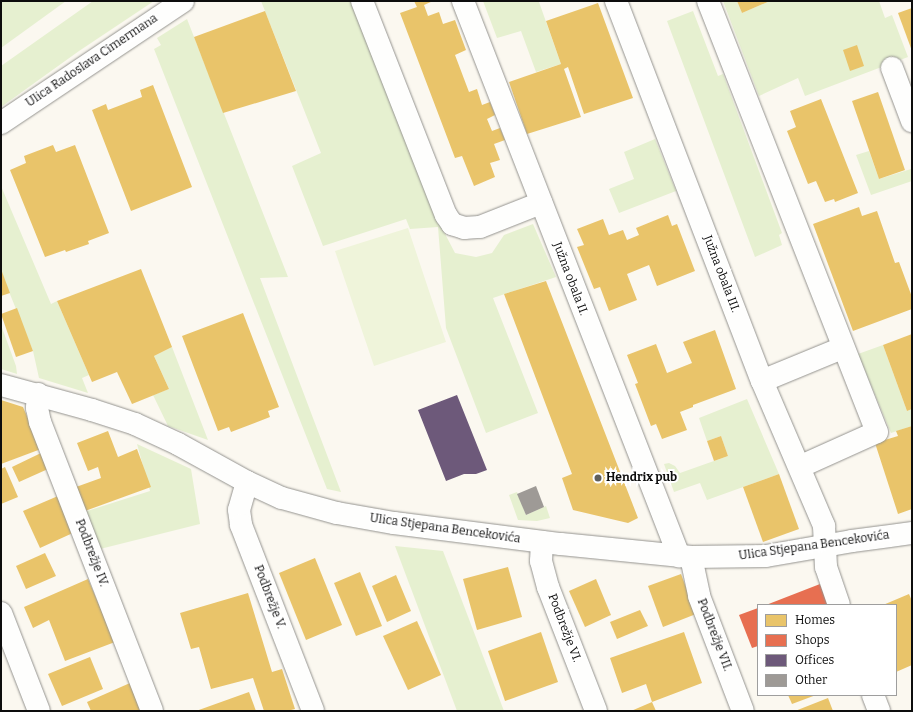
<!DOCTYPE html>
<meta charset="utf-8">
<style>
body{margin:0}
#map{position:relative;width:913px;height:712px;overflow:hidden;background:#fbf8f0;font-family:Bitter,serif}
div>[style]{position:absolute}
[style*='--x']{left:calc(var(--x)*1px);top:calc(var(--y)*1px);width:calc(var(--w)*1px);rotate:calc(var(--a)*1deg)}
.green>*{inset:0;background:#e6f0d0}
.pitch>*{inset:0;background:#eff4da}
.homes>*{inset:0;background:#e9c46a}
.shops>*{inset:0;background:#e76f51}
.offices>*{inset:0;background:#6d597a}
.building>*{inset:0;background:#9e9a96}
.roads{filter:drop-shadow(0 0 1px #94938f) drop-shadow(0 0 1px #94938f)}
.minor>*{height:22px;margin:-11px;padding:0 11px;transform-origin:11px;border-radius:11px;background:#fefefd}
.dots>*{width:11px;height:11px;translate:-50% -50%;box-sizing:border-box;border:2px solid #fff;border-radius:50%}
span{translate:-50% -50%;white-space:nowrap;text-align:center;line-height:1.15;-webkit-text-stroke:4px #fff;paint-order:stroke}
.street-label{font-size:12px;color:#0d0d0d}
.poi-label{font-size:12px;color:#0d0d0d;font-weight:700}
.left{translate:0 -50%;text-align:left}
.frame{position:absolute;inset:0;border:2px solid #0d0d0d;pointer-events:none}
.legend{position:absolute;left:757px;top:604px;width:140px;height:92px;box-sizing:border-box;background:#fff;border:1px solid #9e9e9e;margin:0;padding:5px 7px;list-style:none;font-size:12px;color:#0d0d0d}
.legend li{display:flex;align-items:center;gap:8px;height:20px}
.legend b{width:20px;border:1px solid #9e9e9e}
</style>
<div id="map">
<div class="green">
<div style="clip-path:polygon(1px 1px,66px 1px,1px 48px)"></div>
<div style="clip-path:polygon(93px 1px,154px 1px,79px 51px,1px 107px,1px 66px)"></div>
<div style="clip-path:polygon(261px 1px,352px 1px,442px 228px,455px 253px,476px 257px,492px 253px,504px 235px,533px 224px,556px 277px,493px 298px,538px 413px,486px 433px,446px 328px,438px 227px,410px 229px,406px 219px,323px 246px,292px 166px,321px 153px)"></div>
<div style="clip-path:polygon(483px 1px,542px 1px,539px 2px,561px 64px,536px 72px,521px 31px,497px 38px)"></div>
<div style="clip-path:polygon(723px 1px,737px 1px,742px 13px,770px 1px,879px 1px,885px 18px,892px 15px,908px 57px,805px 96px,798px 78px,759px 96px)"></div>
<div style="clip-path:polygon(693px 11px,718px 76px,723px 74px,782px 233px,779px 235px,782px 245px,755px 257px,667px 21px)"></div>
<div style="clip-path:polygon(187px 19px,288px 277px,260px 278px,341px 492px,327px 489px,154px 49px,161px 45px,157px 38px)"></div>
<div style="clip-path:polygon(655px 139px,676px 191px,619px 213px,609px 189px,634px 179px,624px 152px)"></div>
<div style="clip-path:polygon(869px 151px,879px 179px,911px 169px,912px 181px,871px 195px,856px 155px)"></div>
<div style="clip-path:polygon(1px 186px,51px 304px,57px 301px,89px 375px,82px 378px,88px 393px,39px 378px,33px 351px,1px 272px)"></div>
<div style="clip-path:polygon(1px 325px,16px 366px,17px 374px,1px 369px)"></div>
<div style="clip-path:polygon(883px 345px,907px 411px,912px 409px,912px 426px,891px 433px,858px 354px)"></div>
<div style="clip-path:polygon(172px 347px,208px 440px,168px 426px,153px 395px,169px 389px,154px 356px)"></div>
<div style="clip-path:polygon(747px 399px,779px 474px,707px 500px,700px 483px,674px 492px,664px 464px,669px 463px,675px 466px,680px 473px,728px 456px,721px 436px,707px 441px,699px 418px)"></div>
<div style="clip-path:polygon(137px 444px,191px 469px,200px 524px,96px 550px,84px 512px,150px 491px)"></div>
<div style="clip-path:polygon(517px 492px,526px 515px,546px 506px,550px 518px,537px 521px,518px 520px,509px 495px)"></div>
<div style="clip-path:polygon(395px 546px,443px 551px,504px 711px,457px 711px)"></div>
</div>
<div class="pitch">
<div style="clip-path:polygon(408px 228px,446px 342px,374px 366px,335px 251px)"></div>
</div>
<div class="homes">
<div style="clip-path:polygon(414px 1px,433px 1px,424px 5px,428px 16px,439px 12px,443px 24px,455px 20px,466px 50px,455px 55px,469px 92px,477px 89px,482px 105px,490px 102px,495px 115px,487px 119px,492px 131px,500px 128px,505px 140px,494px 144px,500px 160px,490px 163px,495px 177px,474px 186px,462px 156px,455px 158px,400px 13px,417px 7px)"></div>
<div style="clip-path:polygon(737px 1px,770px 1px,742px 13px)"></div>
<div style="clip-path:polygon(598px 3px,633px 98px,584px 114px,568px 67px,564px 69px,581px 117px,527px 134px,509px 82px,561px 64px,546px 21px)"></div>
<div style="clip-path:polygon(912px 8px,912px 51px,898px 13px)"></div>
<div style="clip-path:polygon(265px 11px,296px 91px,223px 113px,194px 37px)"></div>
<div style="clip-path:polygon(857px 45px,864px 66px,850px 71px,843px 50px)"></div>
<div style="clip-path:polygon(153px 85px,192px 187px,131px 211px,92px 110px,106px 104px,108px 110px,142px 97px,140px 90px)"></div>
<div style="clip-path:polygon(878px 92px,905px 170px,879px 179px,852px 101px)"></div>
<div style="clip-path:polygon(821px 99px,858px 193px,835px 202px,834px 199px,825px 202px,816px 181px,808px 184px,787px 131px,796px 127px,790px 111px)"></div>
<div style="clip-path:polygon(53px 145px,56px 152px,75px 145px,109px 233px,88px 241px,89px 244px,66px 252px,65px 250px,45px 257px,10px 170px,26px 163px,24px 156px)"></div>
<div style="clip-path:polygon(859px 207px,862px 216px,877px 211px,895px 263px,899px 262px,912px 297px,912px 309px,853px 331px,813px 224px)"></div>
<div style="clip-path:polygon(668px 215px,672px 226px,677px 224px,695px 271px,657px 286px,649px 265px,627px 274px,637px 300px,609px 311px,600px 287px,594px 289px,577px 247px,584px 245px,577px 229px,603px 219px,609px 235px,623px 230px,627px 240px,639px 235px,636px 228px)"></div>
<div style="clip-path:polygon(1px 269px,10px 293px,1px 296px)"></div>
<div style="clip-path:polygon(141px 269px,172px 347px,154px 356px,169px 389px,132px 404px,117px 372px,92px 382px,57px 301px)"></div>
<div style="clip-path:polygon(546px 281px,638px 518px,628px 523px,573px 510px,562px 478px,572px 474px,504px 294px)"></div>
<div style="clip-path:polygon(17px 308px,33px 351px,16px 357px,1px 314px)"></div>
<div style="clip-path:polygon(243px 313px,279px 407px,268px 411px,270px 417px,231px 432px,229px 427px,218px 431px,182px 336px)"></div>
<div style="clip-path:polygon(715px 330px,736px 389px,693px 405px,693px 407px,680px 412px,687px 430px,662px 439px,656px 424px,651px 426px,635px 384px,638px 383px,627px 355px,656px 344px,667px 373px,692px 363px,683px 342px)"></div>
<div style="clip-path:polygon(912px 334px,912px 409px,907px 411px,883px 345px)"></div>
<div style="clip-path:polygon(1px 400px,23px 407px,41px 449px,1px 464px)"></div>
<div style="clip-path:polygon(912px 426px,912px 509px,898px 514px,875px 443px,898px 436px,896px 431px)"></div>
<div style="clip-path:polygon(108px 431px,118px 457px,137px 449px,151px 487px,85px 511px,76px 487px,101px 478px,98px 467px,88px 471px,77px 443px)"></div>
<div style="clip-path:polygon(721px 436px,728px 456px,714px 461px,707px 441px)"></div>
<div style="clip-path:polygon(41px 453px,48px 469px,19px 482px,12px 467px)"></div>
<div style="clip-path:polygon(5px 467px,18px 497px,1px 504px,1px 469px)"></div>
<div style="clip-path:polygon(779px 474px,799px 529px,763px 542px,743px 487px)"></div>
<div style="clip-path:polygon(58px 496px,75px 532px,40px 548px,23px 511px)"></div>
<div style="clip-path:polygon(45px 553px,56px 576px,26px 589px,16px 566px)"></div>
<div style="clip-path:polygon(315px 558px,342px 625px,306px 640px,279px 573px)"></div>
<div style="clip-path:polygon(508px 567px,522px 617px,477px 630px,463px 579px)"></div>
<div style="clip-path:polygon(360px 572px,382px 626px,356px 636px,334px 583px)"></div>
<div style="clip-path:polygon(681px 574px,696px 614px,663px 627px,648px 586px)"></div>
<div style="clip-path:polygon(396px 575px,411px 611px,387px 622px,372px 586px)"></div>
<div style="clip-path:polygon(88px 579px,115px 642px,65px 661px,49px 620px,33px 628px,24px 607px)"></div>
<div style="clip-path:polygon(596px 579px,611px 615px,585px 627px,569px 591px)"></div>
<div style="clip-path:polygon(248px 593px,272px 672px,282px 669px,295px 709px,287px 711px,264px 711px,253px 678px,211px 689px,199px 647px,191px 649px,180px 613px)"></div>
<div style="clip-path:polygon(909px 594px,912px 601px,912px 665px,896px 672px,896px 605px,883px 605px)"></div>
<div style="clip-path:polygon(640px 610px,648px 626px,617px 639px,610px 622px)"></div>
<div style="clip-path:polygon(417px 621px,441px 675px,408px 690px,383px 636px)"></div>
<div style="clip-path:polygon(541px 632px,558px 682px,505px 701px,488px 651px)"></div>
<div style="clip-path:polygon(684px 632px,702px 683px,652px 702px,646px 684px,622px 693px,610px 658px)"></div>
<div style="clip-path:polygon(90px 657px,103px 689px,62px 706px,48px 674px)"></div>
<div style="clip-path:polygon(130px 683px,143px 711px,91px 711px,87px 702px)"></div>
<div style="clip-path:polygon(249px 692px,256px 711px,196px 711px)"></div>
<div style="clip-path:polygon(788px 695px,816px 695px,792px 704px)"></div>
<div style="clip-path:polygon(828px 698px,833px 711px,795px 711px)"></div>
<div style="clip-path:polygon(652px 702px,656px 711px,631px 711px)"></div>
</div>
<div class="shops">
<div style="clip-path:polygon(820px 584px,828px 605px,766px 605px)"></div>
<div style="clip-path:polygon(758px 608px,758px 646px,752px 648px,739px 615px)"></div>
</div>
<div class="offices">
<div style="clip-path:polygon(457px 395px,487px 470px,476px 474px,464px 474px,446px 481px,418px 410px)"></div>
</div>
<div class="building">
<div style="clip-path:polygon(536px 486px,544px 507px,526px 515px,517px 494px)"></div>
</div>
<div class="roads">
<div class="minor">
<div style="--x:362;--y:1;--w:230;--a:68.6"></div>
<div style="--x:446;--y:215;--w:11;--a:56"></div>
<div style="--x:452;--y:224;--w:13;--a:18"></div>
<div style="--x:464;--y:228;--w:16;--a:-4"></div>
<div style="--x:480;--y:227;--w:66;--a:-21.5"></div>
<div style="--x:463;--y:1;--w:596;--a:68.73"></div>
<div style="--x:616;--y:1;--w:407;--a:69"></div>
<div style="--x:762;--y:381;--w:158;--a:66.8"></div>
<div style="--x:824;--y:526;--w:41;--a:87.2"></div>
<div style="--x:826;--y:567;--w:40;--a:71.1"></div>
<div style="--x:708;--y:1;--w:463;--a:68.6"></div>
<div style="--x:877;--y:432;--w:85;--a:155.8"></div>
<div style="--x:892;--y:68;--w:57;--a:69.3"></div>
<div style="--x:1;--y:123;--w:219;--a:-33.8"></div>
<div style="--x:762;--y:381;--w:87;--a:-22.4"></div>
<div style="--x:1;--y:385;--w:94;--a:15.4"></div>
<div style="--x:92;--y:410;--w:45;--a:18"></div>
<div style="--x:135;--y:424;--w:47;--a:24.9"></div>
<div style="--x:178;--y:444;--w:79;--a:28.8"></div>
<div style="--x:247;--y:482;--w:38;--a:25"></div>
<div style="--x:282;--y:498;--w:57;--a:15.3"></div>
<div style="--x:337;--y:513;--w:58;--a:10"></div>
<div style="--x:394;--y:523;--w:168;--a:7.2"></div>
<div style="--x:561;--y:544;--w:131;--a:5.7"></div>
<div style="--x:691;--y:557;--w:75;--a:-0.8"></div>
<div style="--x:766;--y:556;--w:87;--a:-9.9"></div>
<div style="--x:852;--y:541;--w:61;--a:-7.6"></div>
<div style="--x:38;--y:394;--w:14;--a:94"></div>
<div style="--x:37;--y:408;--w:14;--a:78"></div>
<div style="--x:40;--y:422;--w:310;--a:68.8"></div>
<div style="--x:247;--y:482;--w:29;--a:106"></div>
<div style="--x:239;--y:510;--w:15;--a:82"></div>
<div style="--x:241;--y:525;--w:199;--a:68.8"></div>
<div style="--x:542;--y:542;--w:19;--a:93"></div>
<div style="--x:541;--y:561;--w:27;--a:75"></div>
<div style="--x:548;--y:587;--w:133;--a:68.8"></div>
<div style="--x:691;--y:557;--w:40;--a:78"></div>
<div style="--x:699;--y:596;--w:123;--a:69.1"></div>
<div style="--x:1;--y:613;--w:105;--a:68.8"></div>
<div style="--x:873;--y:695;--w:17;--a:69"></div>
</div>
</div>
<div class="dots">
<div style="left:598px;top:478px;background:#605f5c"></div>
</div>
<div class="street-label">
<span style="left:92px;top:61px;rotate:-34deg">Ulica Radoslava Cimermana</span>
<span style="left:721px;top:274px;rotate:69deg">Južna obala III.</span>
<span style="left:570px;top:279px;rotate:69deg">Južna obala II.</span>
<span style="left:445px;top:529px;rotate:8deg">Ulica Stjepana Bencekovića</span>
<span style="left:814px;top:546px;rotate:-8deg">Ulica Stjepana Bencekovića</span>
<span style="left:91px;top:553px;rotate:69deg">Podbrežje IV.</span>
<span style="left:269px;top:597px;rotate:69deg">Podbrežje V.</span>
<span style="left:564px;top:628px;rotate:69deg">Podbrežje VI.</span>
<span style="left:714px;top:635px;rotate:69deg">Podbrežje VII.</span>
</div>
<div class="poi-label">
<span class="left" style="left:606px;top:478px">Hendrix pub</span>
</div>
<div class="frame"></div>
<ul class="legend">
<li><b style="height:11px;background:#e9c46a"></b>Homes</li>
<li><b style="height:11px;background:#e76f51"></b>Shops</li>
<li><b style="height:11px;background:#6d597a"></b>Offices</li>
<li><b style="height:11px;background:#9e9a96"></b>Other</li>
</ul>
</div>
